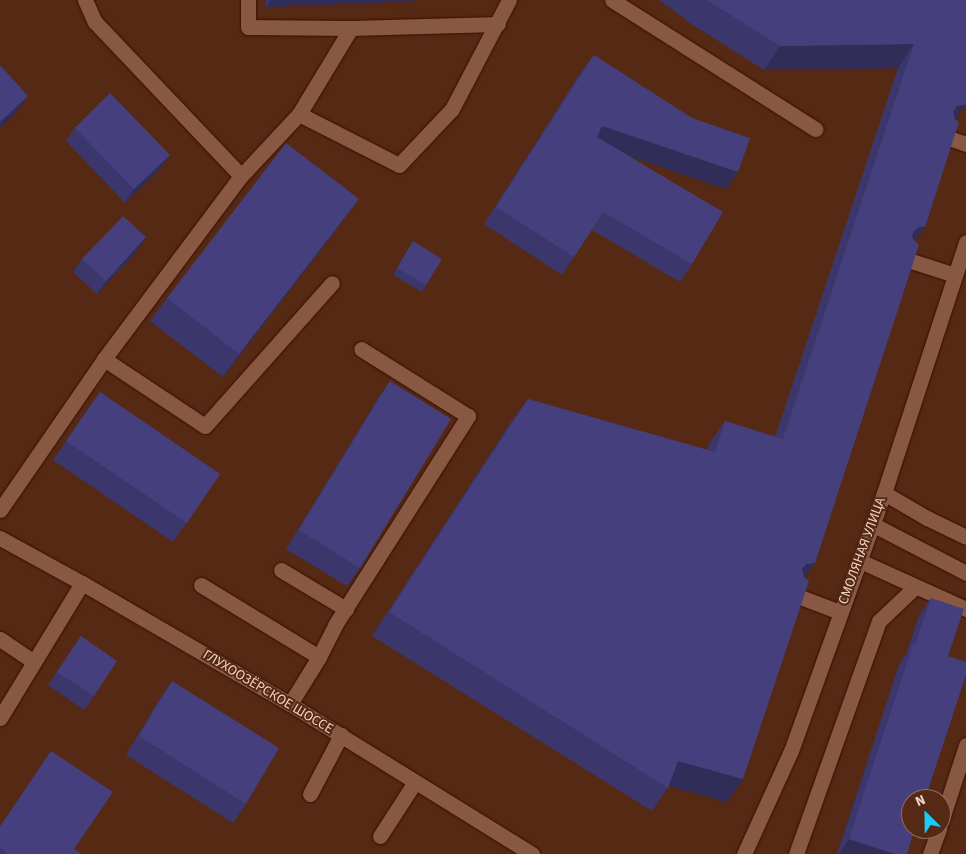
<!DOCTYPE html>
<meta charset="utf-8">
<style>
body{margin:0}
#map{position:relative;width:966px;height:854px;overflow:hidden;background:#552914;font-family:"Source Sans 3",sans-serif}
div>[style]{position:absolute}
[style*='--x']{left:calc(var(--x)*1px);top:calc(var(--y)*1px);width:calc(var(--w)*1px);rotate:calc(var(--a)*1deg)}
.roads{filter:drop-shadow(0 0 1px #380f00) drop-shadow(0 0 1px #380f00)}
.lane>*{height:15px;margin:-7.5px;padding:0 7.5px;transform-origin:7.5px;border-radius:7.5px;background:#885842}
.street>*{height:15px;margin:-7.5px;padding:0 7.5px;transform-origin:7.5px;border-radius:7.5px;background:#885842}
.wall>*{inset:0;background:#3b376c}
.shaded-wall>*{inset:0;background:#302d58}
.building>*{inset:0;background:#45407d}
span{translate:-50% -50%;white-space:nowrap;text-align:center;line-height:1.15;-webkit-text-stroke:4px #552914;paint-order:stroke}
.street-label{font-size:14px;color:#f0d4c8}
.north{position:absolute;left:901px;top:789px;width:50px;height:50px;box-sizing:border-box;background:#552914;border:1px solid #936d5c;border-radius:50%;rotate:337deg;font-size:14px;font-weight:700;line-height:20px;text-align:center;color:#f0d4c8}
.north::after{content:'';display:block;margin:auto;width:18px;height:22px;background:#1cc9fc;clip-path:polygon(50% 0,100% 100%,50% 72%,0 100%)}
</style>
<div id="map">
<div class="roads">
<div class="lane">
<div style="--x:85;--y:0;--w:24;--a:66"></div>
<div style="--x:95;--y:22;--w:212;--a:46.5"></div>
<div style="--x:248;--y:0;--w:27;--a:90"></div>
<div style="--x:248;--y:27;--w:103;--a:0.6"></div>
<div style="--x:351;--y:28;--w:147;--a:-1.6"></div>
<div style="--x:612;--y:0;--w:241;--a:32.4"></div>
<div style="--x:299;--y:114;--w:112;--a:27"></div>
<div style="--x:399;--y:165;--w:77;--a:-46.6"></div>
<div style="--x:452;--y:109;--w:123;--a:-62.4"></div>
<div style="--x:946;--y:137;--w:21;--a:19"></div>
<div style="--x:905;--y:259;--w:52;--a:17.7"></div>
<div style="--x:104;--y:359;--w:121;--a:33.6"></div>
<div style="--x:205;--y:426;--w:191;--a:-48.4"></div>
<div style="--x:884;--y:493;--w:50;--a:30.2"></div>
<div style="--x:927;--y:518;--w:43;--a:26"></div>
<div style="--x:0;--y:510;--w:183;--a:-55.4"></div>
<div style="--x:104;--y:359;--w:229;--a:-53.2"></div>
<div style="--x:241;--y:176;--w:85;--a:-46.9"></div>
<div style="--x:299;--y:114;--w:100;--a:-58.8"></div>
<div style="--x:872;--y:524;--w:106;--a:27.5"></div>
<div style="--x:858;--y:560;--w:119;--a:24.4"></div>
<div style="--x:281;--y:570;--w:76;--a:31"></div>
<div style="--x:201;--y:585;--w:138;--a:31.4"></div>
<div style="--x:795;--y:595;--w:48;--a:20.7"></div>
<div style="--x:0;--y:639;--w:40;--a:34"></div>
<div style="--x:290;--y:704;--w:55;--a:-58.3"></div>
<div style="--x:319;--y:657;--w:36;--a:-63"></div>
<div style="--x:335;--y:625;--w:248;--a:-57.5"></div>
<div style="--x:468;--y:416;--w:126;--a:-147.9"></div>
<div style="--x:0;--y:718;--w:158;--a:-58.7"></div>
<div style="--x:310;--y:794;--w:67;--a:-62.3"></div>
<div style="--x:941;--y:822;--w:81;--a:-72"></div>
<div style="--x:380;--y:836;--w:64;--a:-57.1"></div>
<div style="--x:796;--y:854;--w:247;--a:-70.4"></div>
<div style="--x:879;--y:621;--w:50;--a:-43.4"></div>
<div style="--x:930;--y:854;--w:27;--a:-70"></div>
</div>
<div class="street">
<div style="--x:0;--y:538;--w:94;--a:28.8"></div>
<div style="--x:82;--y:583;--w:241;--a:30.2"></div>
<div style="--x:290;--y:704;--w:285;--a:31.8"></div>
<div style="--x:744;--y:854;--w:113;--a:-65.5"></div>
<div style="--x:791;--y:751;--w:274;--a:-70.2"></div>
<div style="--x:884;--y:493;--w:264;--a:-71.9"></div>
</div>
</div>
<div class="wall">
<div style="clip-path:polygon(266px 0,414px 0,414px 1px,266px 7px)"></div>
<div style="clip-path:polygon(659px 0,966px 0,955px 119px,915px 241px,815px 563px,804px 577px,743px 779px,727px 802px,669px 786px,652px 811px,372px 636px,511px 422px,528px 399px,707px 450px,709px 444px,725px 421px,775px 437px,898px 68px,764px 70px,690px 23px)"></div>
<div style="clip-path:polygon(594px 55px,726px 189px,627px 155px,692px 264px,680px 282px,592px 230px,562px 275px,484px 224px,581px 72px)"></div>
<div style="clip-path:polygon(75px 128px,170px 155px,161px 168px,125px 203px,66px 141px)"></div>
<div style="clip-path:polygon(342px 222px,223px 377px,150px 321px,167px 298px)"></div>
<div style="clip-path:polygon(413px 241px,426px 285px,422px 292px,393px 275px)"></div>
<div style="clip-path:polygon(137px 251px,97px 294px,73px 272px,82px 259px)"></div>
<div style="clip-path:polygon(390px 381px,360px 568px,347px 586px,286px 549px,377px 400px)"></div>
<div style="clip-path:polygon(100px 392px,220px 474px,173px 542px,53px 460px)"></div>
<div style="clip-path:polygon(931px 598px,948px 656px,907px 854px,837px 854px,900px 662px,906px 654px,919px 616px)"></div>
<div style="clip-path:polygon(81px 636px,94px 696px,84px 710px,48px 685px)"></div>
<div style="clip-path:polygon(172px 681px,246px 804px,233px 823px,126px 755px,159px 700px)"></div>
<div style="clip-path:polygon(51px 751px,74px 849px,82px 854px,0 854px,0 826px)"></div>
</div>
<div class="shaded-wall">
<div style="clip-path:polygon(271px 0,414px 0,414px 1px,266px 7px)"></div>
<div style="clip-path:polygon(914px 44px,898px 68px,764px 70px,780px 46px)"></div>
<div style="clip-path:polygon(28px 96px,15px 114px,0 128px,0 122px)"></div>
<div style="clip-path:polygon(965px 105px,949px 128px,940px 130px,957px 106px)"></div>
<div style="clip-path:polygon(602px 126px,738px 172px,726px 189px,590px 143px)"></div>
<div style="clip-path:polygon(170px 155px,161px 168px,125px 203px,134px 189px)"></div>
<div style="clip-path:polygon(359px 199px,342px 222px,223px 377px,239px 354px)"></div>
<div style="clip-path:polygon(919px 227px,925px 227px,908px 250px,913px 232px)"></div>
<div style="clip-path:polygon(146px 237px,137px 251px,97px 294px,106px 281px)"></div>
<div style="clip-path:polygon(815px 563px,798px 586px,789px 587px,806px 564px)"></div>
<div style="clip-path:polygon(678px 761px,743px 779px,727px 802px,662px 784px)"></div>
<div style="clip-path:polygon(849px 839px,895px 854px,839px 854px)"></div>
</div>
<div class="building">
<div style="clip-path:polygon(707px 0,966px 0,966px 102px,965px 105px,957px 106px,953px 111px,955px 119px,959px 122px,925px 227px,919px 227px,913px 232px,912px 238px,919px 245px,815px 563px,806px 564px,802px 569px,804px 577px,809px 581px,743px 779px,678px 761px,668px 788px,389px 612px,528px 399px,715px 452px,725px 421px,783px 439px,914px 44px,780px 46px)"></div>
<div style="clip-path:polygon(594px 55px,692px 118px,750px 138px,738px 172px,602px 126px,597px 137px,723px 212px,692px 264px,603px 212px,574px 257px,496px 207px)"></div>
<div style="clip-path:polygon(0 65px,28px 96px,0 122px)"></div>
<div style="clip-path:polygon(110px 93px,170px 155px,134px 189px,75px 128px)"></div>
<div style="clip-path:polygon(286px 143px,359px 199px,239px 354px,167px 298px)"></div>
<div style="clip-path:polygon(123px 216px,146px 237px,106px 281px,82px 259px)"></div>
<div style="clip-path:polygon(413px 241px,442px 259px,426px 285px,397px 268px)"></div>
<div style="clip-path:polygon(390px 381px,451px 419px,360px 568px,299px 530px)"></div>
<div style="clip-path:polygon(100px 392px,220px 474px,187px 523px,66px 441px)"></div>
<div style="clip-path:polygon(931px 598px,964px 609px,948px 656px,966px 662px,966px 675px,925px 799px,911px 799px,911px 829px,915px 829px,907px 854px,895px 854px,849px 839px,913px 644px,915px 645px)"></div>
<div style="clip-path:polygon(81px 636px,117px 661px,94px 696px,57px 672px)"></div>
<div style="clip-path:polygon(172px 681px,279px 748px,246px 804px,139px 736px)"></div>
<div style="clip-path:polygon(51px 751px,113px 792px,74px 849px,82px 854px,9px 854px,0 848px,0 827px)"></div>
</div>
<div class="street-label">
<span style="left:862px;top:551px;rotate:-70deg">СМОЛЯНАЯ УЛИЦА</span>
<span style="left:268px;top:692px;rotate:31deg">ГЛУХООЗЁРСКОЕ ШОССЕ</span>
</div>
<div class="north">N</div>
</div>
